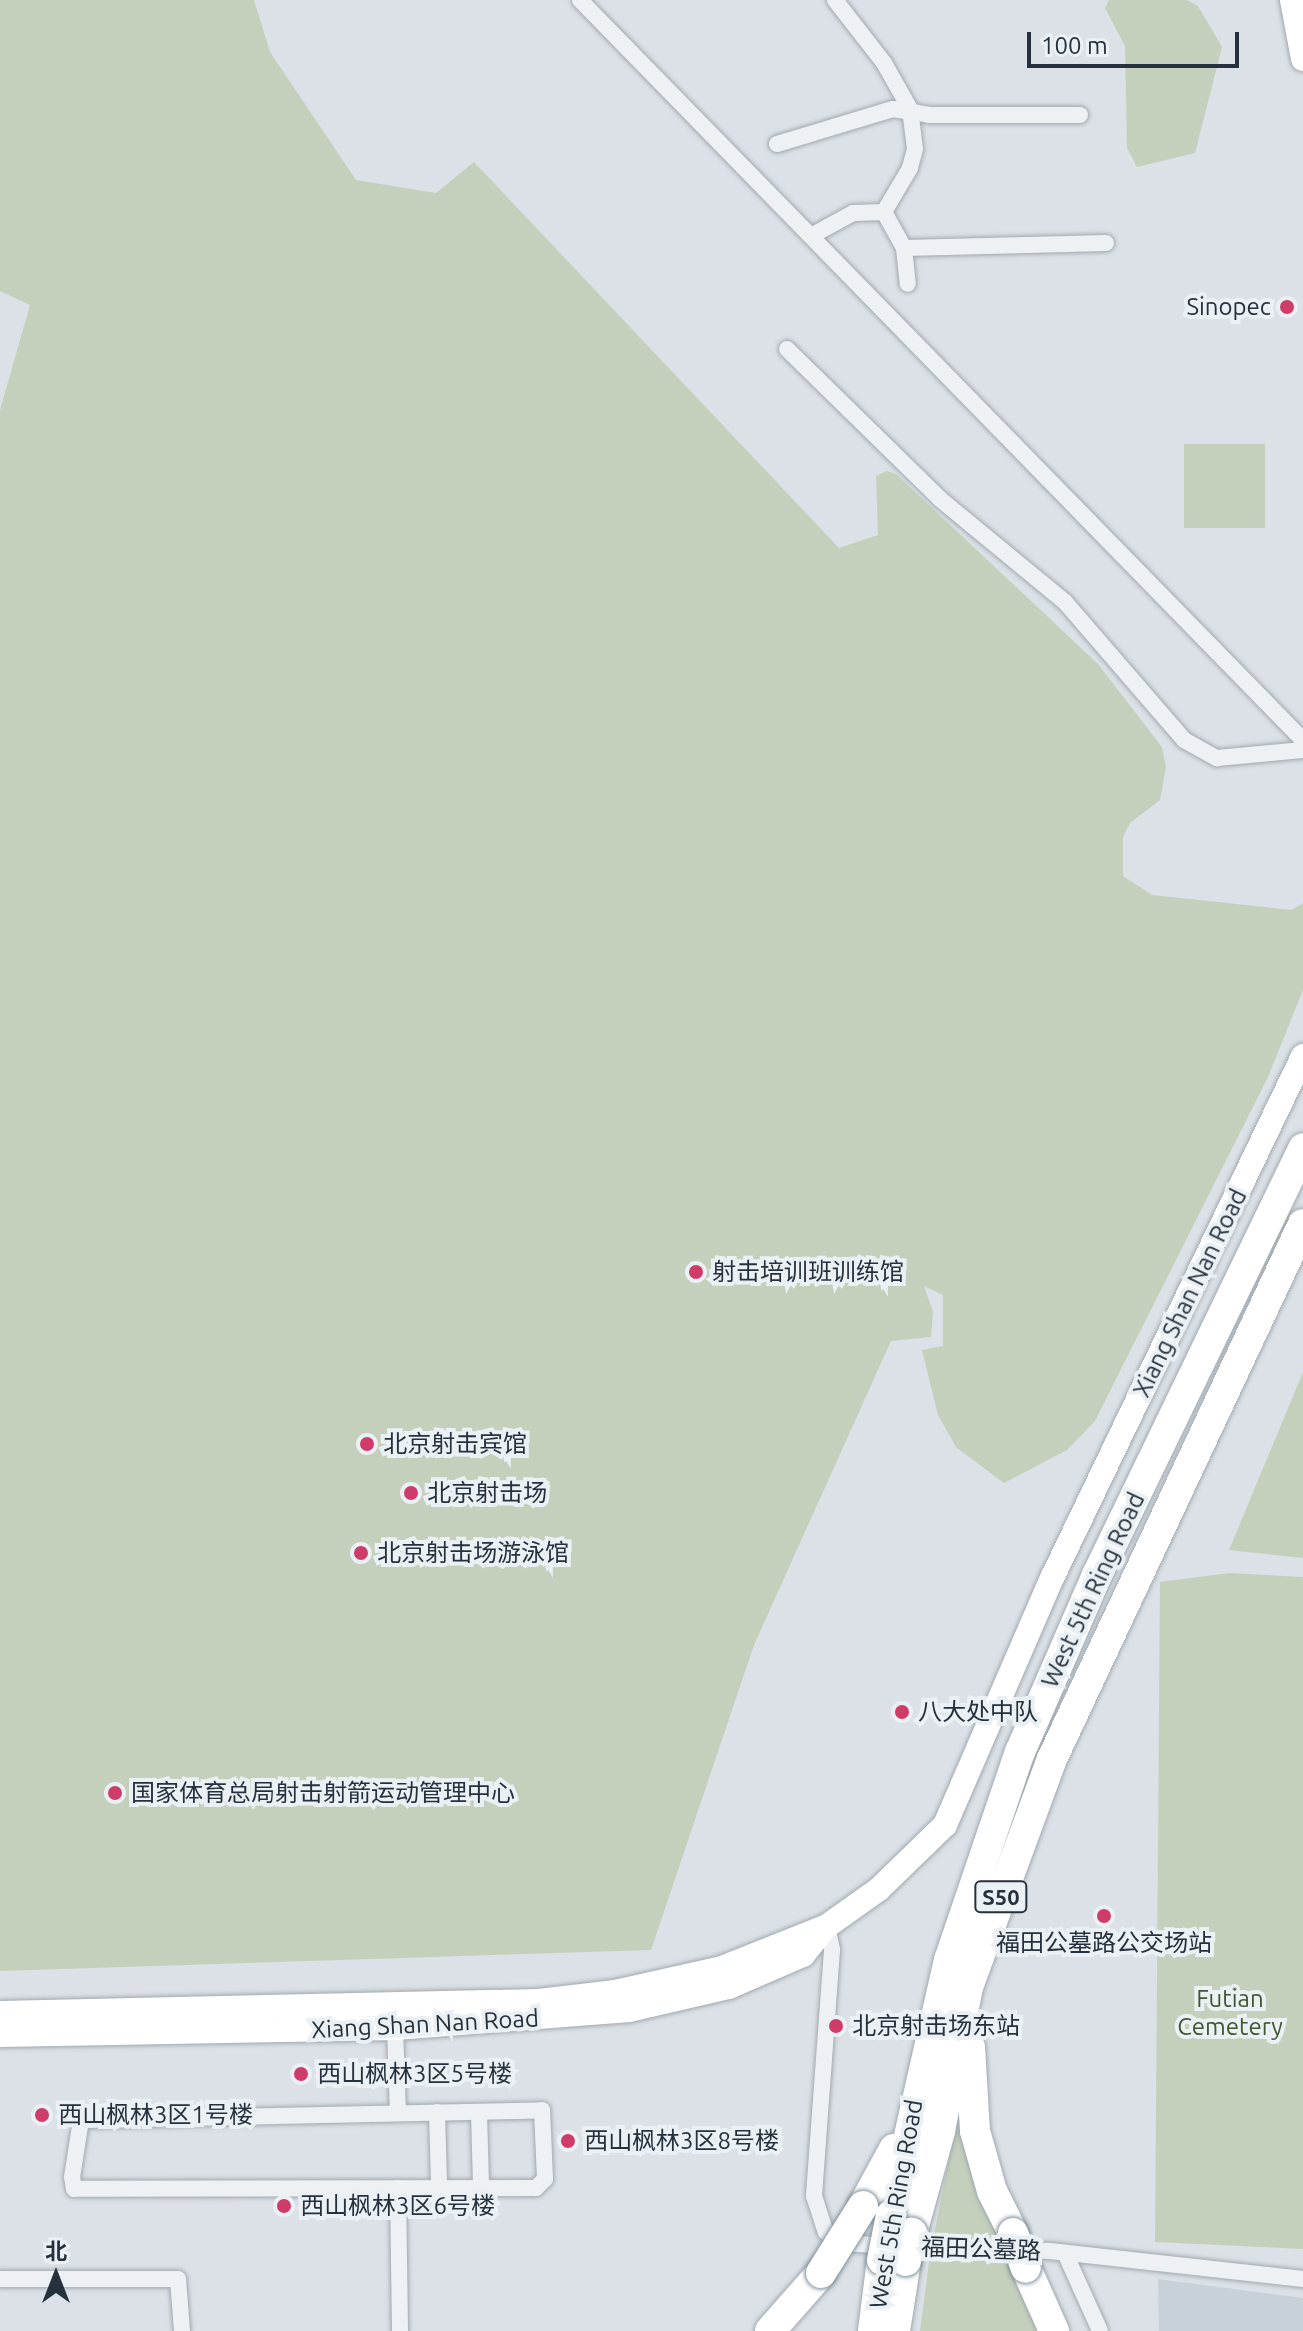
<!DOCTYPE html>
<meta charset="utf-8">
<style>
body{margin:0}
#map{position:relative;width:1303px;height:2331px;overflow:hidden;background:#dbe1e6;font-family:Ubuntu,"Noto Sans SC",sans-serif}
div>[style]{position:absolute}
[style*='--x']{left:calc(var(--x)*1px);top:calc(var(--y)*1px);width:calc(var(--w)*1px);rotate:calc(var(--a)*1deg)}
.built>*{inset:0;background:#c9d1d8}
.green>*{inset:0;background:#c5d0bc}
.roads{filter:drop-shadow(0 0 2px #a1a9b0) drop-shadow(0 0 2px #a1a9b0)}
.street>*{height:16px;margin:-8px;padding:0 8px;transform-origin:8px;border-radius:8px;background:#eef1f4}
.secondary>*{height:24px;margin:-12px;padding:0 12px;transform-origin:12px;border-radius:12px;background:#fff}
.highway>*{height:30px;margin:-15px;padding:0 15px;transform-origin:15px;border-radius:15px;background:#fff}
.bridges{filter:drop-shadow(0 0 2px #83919d) drop-shadow(0 0 2px #83919d)}
.highway-bridge>*{height:30px;margin:-15px;padding:0 15px;transform-origin:15px;border-radius:15px;background:#fff}
.dots>*{width:22px;height:22px;translate:-50% -50%;box-sizing:border-box;border:4px solid #ebf0f4;border-radius:50%}
span{translate:-50% -50%;white-space:nowrap;text-align:center;line-height:1.15;-webkit-text-stroke:8px #ebf0f4;paint-order:stroke}
.shield-label span{padding:2px 6px;background:#ebf0f4;border:2px solid;border-radius:6px;-webkit-text-stroke-width:0}
.shield-label{font-size:22px;color:#25313c;font-weight:700}
.poi-label{font-size:24px;color:#25313c}
.right{translate:-100% -50%;text-align:right}
.left{translate:0 -50%;text-align:left}
.street-label{font-size:24px;color:#25313c}
.park-label{font-size:24px;color:#405832}
.north{position:absolute;left:16px;top:2235px;width:80px;height:80px;-webkit-text-stroke:6px #ebf0f4;paint-order:stroke;rotate:0deg;font-size:22px;font-weight:700;line-height:32px;text-align:center;color:#25313c}
.north::after{content:'';display:block;margin:auto;width:28px;height:36px;background:#25313c;clip-path:polygon(50% 0,100% 100%,50% 72%,0 100%)}
.scale{position:absolute;left:1027px;top:32px;width:212px;height:36px;box-sizing:border-box;border:4px solid #25313c;border-top:0;padding-left:10px;font-size:24px;line-height:28px;white-space:nowrap;color:#25313c;-webkit-text-stroke:6px #ebf0f4;paint-order:stroke}
</style>
<div id="map">
<div class="built">
<div style="clip-path:polygon(1158px 2279px,1303px 2298px,1303px 2331px,1159px 2331px)"></div>
</div>
<div class="green">
<div style="clip-path:polygon(0 0,254px 0,270px 52px,356px 180px,436px 193px,474px 162px,839px 548px,878px 535px,876px 476px,887px 471px,896px 474px,1098px 664px,1162px 747px,1166px 767px,1160px 800px,1130px 823px,1123px 837px,1123px 876px,1152px 895px,1292px 910px,1303px 903px,1303px 990px,1268px 1077px,1095px 1421px,1067px 1450px,1004px 1483px,956px 1447px,938px 1415px,922px 1350px,943px 1346px,943px 1295px,924px 1286px,933px 1312px,931px 1337px,891px 1341px,754px 1645px,651px 1950px,0 1971px,0 410px,30px 305px,0 291px)"></div>
<div style="clip-path:polygon(1109px 0,1187px 0,1198px 6px,1222px 47px,1195px 153px,1137px 167px,1127px 148px,1125px 46px,1105px 8px)"></div>
<div style="clip-path:polygon(1184px 444px,1265px 444px,1265px 528px,1184px 528px)"></div>
<div style="clip-path:polygon(1303px 1372px,1303px 1558px,1229px 1550px)"></div>
<div style="clip-path:polygon(1229px 1573px,1303px 1577px,1303px 2249px,1155px 2242px,1160px 1582px)"></div>
<div style="clip-path:polygon(960px 2104px,1007px 2240px,933px 2239px)"></div>
<div style="clip-path:polygon(930px 2254px,1014px 2259px,1045px 2331px,920px 2331px)"></div>
</div>
<div class="roads">
<div class="street">
<div style="--x:580;--y:0;--w:1035;--a:45.67"></div>
<div style="--x:835;--y:0;--w:80;--a:52.1"></div>
<div style="--x:884;--y:63;--w:53;--a:60.5"></div>
<div style="--x:910;--y:109;--w:40;--a:82.9"></div>
<div style="--x:915;--y:149;--w:20;--a:105"></div>
<div style="--x:910;--y:168;--w:51;--a:120.6"></div>
<div style="--x:777;--y:144;--w:121;--a:-16.8"></div>
<div style="--x:893;--y:109;--w:36;--a:9"></div>
<div style="--x:929;--y:115;--w:151;--a:0"></div>
<div style="--x:811;--y:236;--w:48;--a:-28.7"></div>
<div style="--x:853;--y:213;--w:31;--a:-2"></div>
<div style="--x:884;--y:212;--w:41;--a:60.9"></div>
<div style="--x:904;--y:248;--w:36;--a:84"></div>
<div style="--x:904;--y:248;--w:202;--a:-1.4"></div>
<div style="--x:787;--y:349;--w:214;--a:44.4"></div>
<div style="--x:940;--y:499;--w:162;--a:39.5"></div>
<div style="--x:1065;--y:602;--w:182;--a:49.2"></div>
<div style="--x:1184;--y:740;--w:38;--a:29"></div>
<div style="--x:1217;--y:758;--w:86;--a:-5.3"></div>
<div style="--x:827;--y:1926;--w:25;--a:78"></div>
<div style="--x:832;--y:1950;--w:247;--a:94.2"></div>
<div style="--x:814;--y:2196;--w:38;--a:72"></div>
<div style="--x:826;--y:2232;--w:32;--a:22"></div>
<div style="--x:856;--y:2244;--w:194;--a:2.1"></div>
<div style="--x:1050;--y:2251;--w:255;--a:6.3"></div>
<div style="--x:395;--y:2028;--w:85;--a:88"></div>
<div style="--x:542;--y:2110;--w:69;--a:87.5"></div>
<div style="--x:545;--y:2179;--w:13;--a:135"></div>
<div style="--x:536;--y:2188;--w:462;--a:179.9"></div>
<div style="--x:74;--y:2189;--w:12;--a:-99"></div>
<div style="--x:72;--y:2177;--w:58;--a:-81"></div>
<div style="--x:81;--y:2120;--w:461;--a:-1.2"></div>
<div style="--x:437;--y:2112;--w:73;--a:88.4"></div>
<div style="--x:479;--y:2113;--w:72;--a:88.4"></div>
<div style="--x:398;--y:2188;--w:143;--a:89.2"></div>
<div style="--x:1065;--y:2253;--w:85;--a:65.8"></div>
<div style="--x:0;--y:2279;--w:178;--a:0"></div>
<div style="--x:178;--y:2279;--w:52;--a:85.6"></div>
</div>
<div class="secondary">
<div style="--x:1292;--y:0;--w:60;--a:79.4"></div>
<div style="--x:0;--y:2013;--w:539;--a:-1.28"></div>
<div style="--x:539;--y:2001;--w:77;--a:-6.8"></div>
<div style="--x:615;--y:1992;--w:110;--a:-12.6"></div>
<div style="--x:722;--y:1968;--w:113;--a:-21.8"></div>
<div style="--x:827;--y:1926;--w:64;--a:-35.4"></div>
<div style="--x:879;--y:1889;--w:92;--a:-44.1"></div>
<div style="--x:945;--y:1825;--w:271;--a:-66.6"></div>
<div style="--x:1053;--y:1576;--w:577;--a:-64.32"></div>
<div style="--x:0;--y:2035;--w:395;--a:-1"></div>
<div style="--x:395;--y:2028;--w:235;--a:-4.4"></div>
<div style="--x:629;--y:2010;--w:103;--a:-13"></div>
<div style="--x:729;--y:1987;--w:81;--a:-23.4"></div>
<div style="--x:803;--y:1955;--w:35;--a:-51"></div>
</div>
<div class="highway">
<div style="--x:970;--y:2047;--w:84;--a:86.6"></div>
<div style="--x:975;--y:2131;--w:62;--a:74.2"></div>
<div style="--x:992;--y:2191;--w:47;--a:63.4"></div>
<div style="--x:863;--y:2206;--w:65;--a:-61.5"></div>
<div style="--x:891;--y:2215;--w:262;--a:-77.2"></div>
<div style="--x:949;--y:1960;--w:220;--a:-71.2"></div>
<div style="--x:1020;--y:1752;--w:193;--a:-66.5"></div>
<div style="--x:1097;--y:1575;--w:474;--a:-64.2"></div>
<div style="--x:912;--y:2233;--w:106;--a:-74.6"></div>
<div style="--x:940;--y:2131;--w:147;--a:-79"></div>
<div style="--x:968;--y:1987;--w:241;--a:-69.8"></div>
<div style="--x:1051;--y:1761;--w:593;--a:-64.86"></div>
<div style="--x:1026;--y:2268;--w:69;--a:66"></div>
<div style="--x:770;--y:2331;--w:77;--a:-48.7"></div>
<div style="--x:873;--y:2331;--w:72;--a:-82.8"></div>
<div style="--x:895;--y:2331;--w:71;--a:-81.1"></div>
</div>
</div>
<div class="bridges">
<div class="highway-bridge">
<div style="--x:1013;--y:2233;--w:37;--a:70"></div>
<div style="--x:882;--y:2260;--w:46;--a:-78.7"></div>
<div style="--x:906;--y:2261;--w:29;--a:-78"></div>
<div style="--x:821;--y:2273;--w:79;--a:-57.9"></div>
</div>
</div>
<div class="dots">
<div style="left:1287px;top:307px;background:#d03c6a"></div>
<div style="left:696px;top:1272px;background:#d03c6a"></div>
<div style="left:367px;top:1444px;background:#d03c6a"></div>
<div style="left:411px;top:1493px;background:#d03c6a"></div>
<div style="left:361px;top:1553px;background:#d03c6a"></div>
<div style="left:902px;top:1712px;background:#d03c6a"></div>
<div style="left:115px;top:1793px;background:#d03c6a"></div>
<div style="left:1104px;top:1916px;background:#d03c6a"></div>
<div style="left:836px;top:2026px;background:#d03c6a"></div>
<div style="left:301px;top:2074px;background:#d03c6a"></div>
<div style="left:42px;top:2115px;background:#d03c6a"></div>
<div style="left:568px;top:2141px;background:#d03c6a"></div>
<div style="left:284px;top:2206px;background:#d03c6a"></div>
</div>
<div class="shield-label">
<span style="left:1001px;top:1897px">S50</span>
</div>
<div class="poi-label">
<span class="right" style="left:1271px;top:307px">Sinopec</span>
<span class="left" style="left:712px;top:1272px">射击培训班训练馆</span>
<span class="left" style="left:383px;top:1444px">北京射击宾馆</span>
<span class="left" style="left:427px;top:1493px">北京射击场</span>
<span class="left" style="left:377px;top:1553px">北京射击场游泳馆</span>
<span class="left" style="left:918px;top:1712px">八大处中队</span>
<span class="left" style="left:131px;top:1793px">国家体育总局射击射箭运动管理中心</span>
<span style="left:1104px;top:1943px">福田公墓路公交场站</span>
<span class="left" style="left:852px;top:2026px">北京射击场东站</span>
<span class="left" style="left:317px;top:2074px">西山枫林3区5号楼</span>
<span class="left" style="left:58px;top:2115px">西山枫林3区1号楼</span>
<span class="left" style="left:584px;top:2141px">西山枫林3区8号楼</span>
<span class="left" style="left:300px;top:2206px">西山枫林3区6号楼</span>
</div>
<div class="street-label">
<span style="left:1190px;top:1293px;rotate:-64deg">Xiang Shan Nan Road</span>
<span style="left:1093px;top:1590px;rotate:-65deg">West 5th Ring Road</span>
<span style="left:425px;top:2024px;rotate:-3deg">Xiang Shan Nan Road</span>
<span style="left:896px;top:2204px;rotate:-80deg">West 5th Ring Road</span>
<span style="left:981px;top:2249px;rotate:2deg">福田公墓路</span>
</div>
<div class="park-label">
<span style="left:1230px;top:2013px">Futian<br>Cemetery</span>
</div>
<div class="north">北</div>
<div class="scale">100 m</div>
</div>
